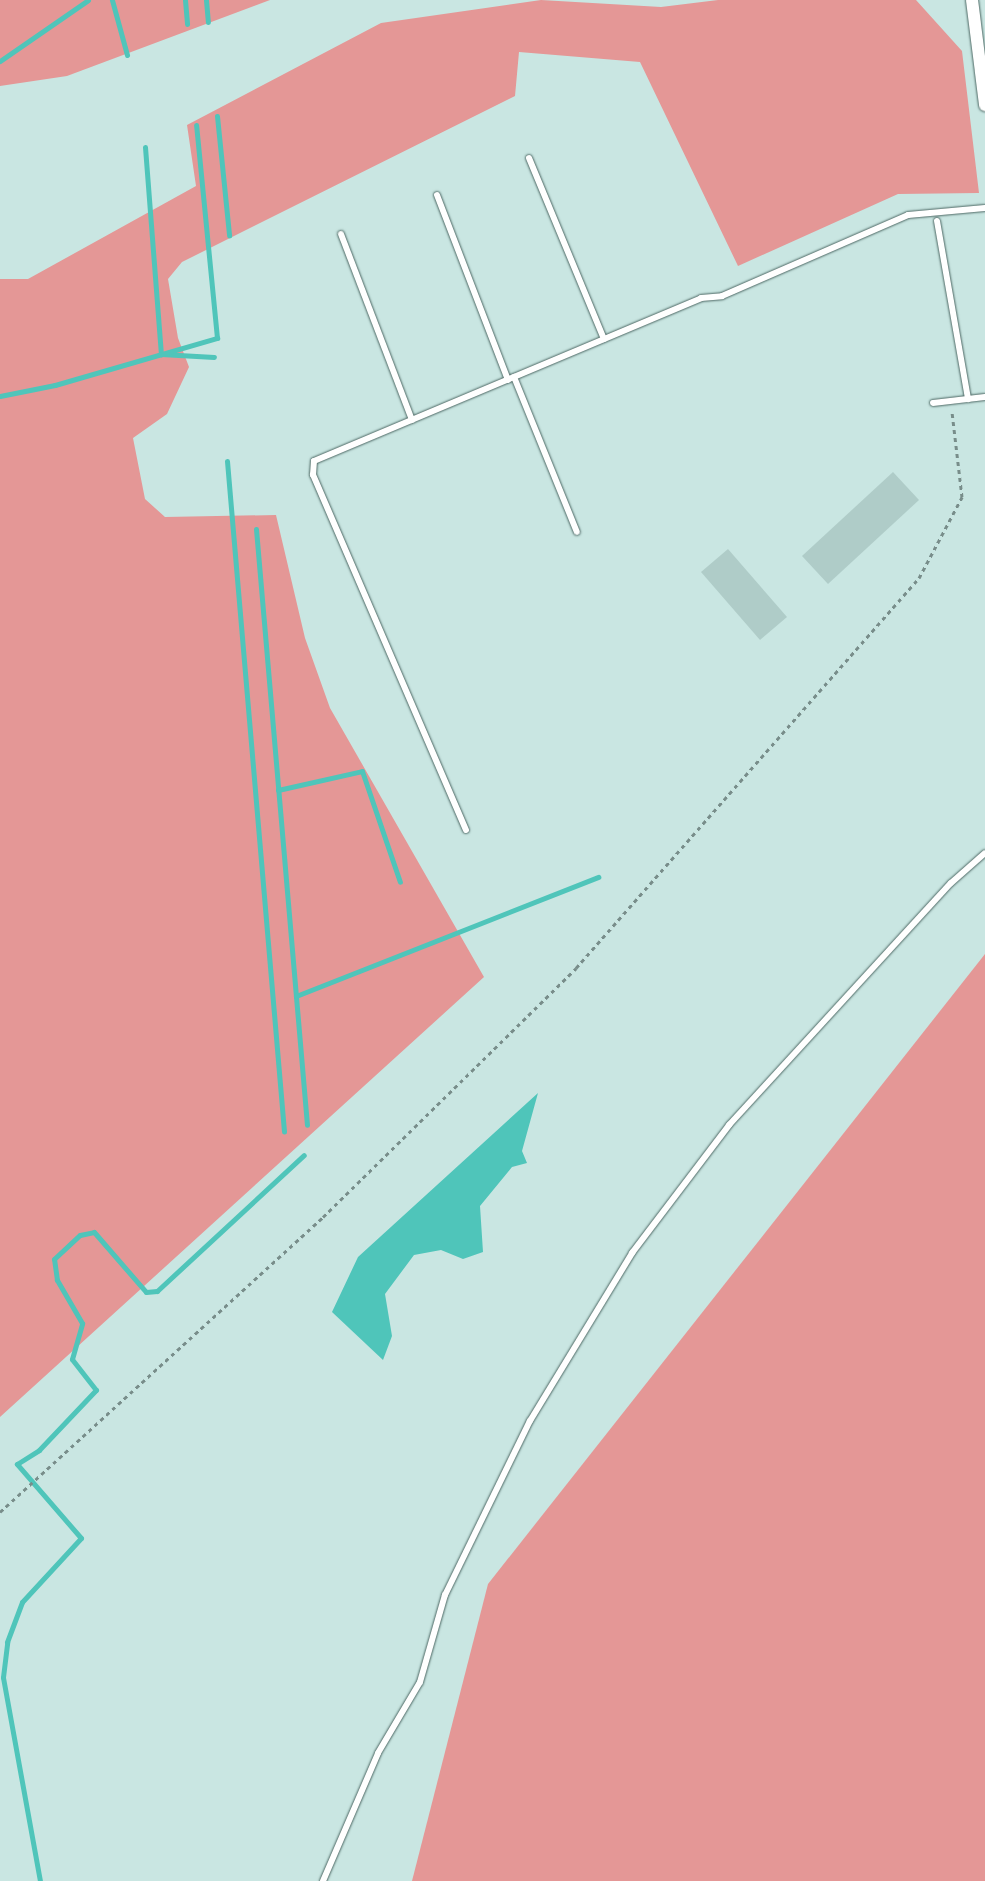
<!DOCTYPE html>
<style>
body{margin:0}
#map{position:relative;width:985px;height:1881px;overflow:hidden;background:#c9e6e2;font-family:"Work Sans",sans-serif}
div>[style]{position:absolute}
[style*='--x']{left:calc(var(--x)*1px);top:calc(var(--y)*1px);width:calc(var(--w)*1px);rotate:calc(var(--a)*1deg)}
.green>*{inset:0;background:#e49796}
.water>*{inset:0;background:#4fc5ba}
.stream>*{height:5px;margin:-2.5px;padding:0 2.5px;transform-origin:2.5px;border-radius:2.5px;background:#4fc5ba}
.building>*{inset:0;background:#afccc8}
.path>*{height:3px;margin-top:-1.5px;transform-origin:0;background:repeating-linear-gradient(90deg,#788d8a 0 4px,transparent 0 8px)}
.roads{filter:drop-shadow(0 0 1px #4d6864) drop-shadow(0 0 1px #4d6864)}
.service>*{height:6px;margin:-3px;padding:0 3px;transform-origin:3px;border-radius:3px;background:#fff}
.minor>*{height:12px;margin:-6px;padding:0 6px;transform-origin:6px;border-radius:6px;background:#fff}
span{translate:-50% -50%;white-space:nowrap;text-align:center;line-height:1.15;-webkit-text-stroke:4px #d6f3ef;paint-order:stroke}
</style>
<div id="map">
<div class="green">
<div style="clip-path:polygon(0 0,270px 0,67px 76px,0 86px)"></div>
<div style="clip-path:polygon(541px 0,661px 7px,718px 0,916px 0,962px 51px,979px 193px,898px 194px,738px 266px,640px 62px,519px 52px,515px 96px,182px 262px,168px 279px,178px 338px,189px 367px,167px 414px,133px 438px,145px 499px,165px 517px,276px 515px,305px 638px,330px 708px,484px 977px,0 1417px,0 279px,28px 279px,196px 186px,187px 125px,381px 23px)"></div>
<div style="clip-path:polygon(985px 954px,985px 1881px,412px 1881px,488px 1584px)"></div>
</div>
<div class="water">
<div style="clip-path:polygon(538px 1093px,522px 1151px,527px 1163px,512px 1167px,480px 1206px,483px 1252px,463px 1259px,441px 1250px,414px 1255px,385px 1294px,392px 1336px,383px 1360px,332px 1312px,358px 1257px)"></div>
</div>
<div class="stream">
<div style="--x:112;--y:0;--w:57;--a:74.7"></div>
<div style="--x:185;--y:0;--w:24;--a:85"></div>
<div style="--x:206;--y:0;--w:22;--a:85"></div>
<div style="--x:0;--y:61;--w:107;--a:-34.7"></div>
<div style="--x:217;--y:116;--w:120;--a:84.2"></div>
<div style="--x:145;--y:147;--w:208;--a:85.6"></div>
<div style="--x:161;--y:354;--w:53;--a:3.2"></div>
<div style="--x:0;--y:396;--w:56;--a:-11.3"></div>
<div style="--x:55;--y:385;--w:169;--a:-16.2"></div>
<div style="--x:217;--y:338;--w:214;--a:-95.6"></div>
<div style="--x:227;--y:461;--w:673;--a:85.14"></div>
<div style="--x:256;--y:529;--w:598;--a:85.11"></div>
<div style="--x:278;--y:790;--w:86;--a:-12.7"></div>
<div style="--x:362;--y:771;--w:117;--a:71.1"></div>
<div style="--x:296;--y:996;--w:325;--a:-21.5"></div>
<div style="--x:40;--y:1881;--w:207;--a:-100.3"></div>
<div style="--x:3;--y:1677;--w:35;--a:-83"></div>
<div style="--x:7;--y:1642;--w:43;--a:-69.4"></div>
<div style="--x:22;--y:1602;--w:87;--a:-47.3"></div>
<div style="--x:81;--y:1538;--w:98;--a:-130.9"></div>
<div style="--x:17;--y:1464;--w:26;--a:-32"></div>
<div style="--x:39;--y:1450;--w:83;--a:-46.5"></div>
<div style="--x:96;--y:1390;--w:39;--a:-128"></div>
<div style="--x:72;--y:1359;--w:37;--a:-74"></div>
<div style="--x:82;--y:1323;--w:50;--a:-120.2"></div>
<div style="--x:57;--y:1280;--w:21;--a:-98"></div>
<div style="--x:54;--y:1259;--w:35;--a:-43"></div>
<div style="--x:80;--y:1235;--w:14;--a:-12"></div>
<div style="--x:94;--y:1232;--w:79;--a:49.1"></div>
<div style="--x:146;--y:1292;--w:11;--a:-5"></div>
<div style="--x:157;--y:1291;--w:200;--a:-42.8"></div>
</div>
<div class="building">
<div style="clip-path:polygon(893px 472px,919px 500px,828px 584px,802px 556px)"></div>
<div style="clip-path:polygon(728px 549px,787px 617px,760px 640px,701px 572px)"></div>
</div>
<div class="path">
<div style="--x:0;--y:1512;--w:437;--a:-42.4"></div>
<div style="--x:323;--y:1217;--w:355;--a:-44.5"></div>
<div style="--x:576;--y:968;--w:519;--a:-48.67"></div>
<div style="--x:919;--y:578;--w:92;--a:-62"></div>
<div style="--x:962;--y:497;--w:86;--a:-96.7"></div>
</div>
<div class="roads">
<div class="service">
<div style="--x:529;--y:158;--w:196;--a:67.5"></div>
<div style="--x:437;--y:195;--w:198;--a:69"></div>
<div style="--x:937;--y:221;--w:181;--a:80.1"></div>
<div style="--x:341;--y:234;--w:199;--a:69.1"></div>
<div style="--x:514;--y:377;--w:167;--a:67.9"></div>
<div style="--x:933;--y:403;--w:52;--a:-6.6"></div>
<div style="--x:466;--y:830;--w:387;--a:-113.3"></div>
<div style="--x:313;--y:475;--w:14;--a:-86"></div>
<div style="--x:314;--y:461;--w:420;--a:-22.8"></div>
<div style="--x:701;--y:298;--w:21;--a:-5"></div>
<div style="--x:722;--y:296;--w:203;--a:-23.5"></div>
<div style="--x:908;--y:215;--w:77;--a:-5.2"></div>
<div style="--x:323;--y:1881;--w:139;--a:-66.7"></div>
<div style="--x:378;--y:1753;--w:82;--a:-59.4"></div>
<div style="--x:420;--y:1682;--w:91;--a:-74"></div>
<div style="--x:445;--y:1595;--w:194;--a:-64"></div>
<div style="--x:530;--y:1421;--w:197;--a:-58.7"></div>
<div style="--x:632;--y:1253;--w:161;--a:-52.8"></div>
<div style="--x:729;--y:1125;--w:328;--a:-47.5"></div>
<div style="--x:951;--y:883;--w:45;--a:-41.4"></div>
</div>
<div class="minor">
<div style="--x:972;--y:0;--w:106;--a:82.9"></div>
</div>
</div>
</div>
